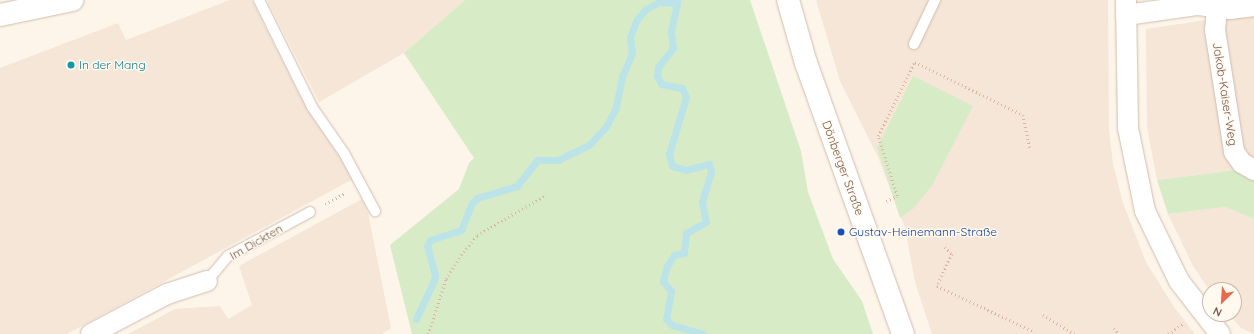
<!DOCTYPE html>
<meta charset="utf-8">
<style>
body{margin:0}
#map{position:relative;width:1254px;height:334px;overflow:hidden;background:#fdf5e9;font-family:Quicksand,sans-serif}
div>[style]{position:absolute}
[style*='--x']{left:calc(var(--x)*1px);top:calc(var(--y)*1px);width:calc(var(--w)*1px);rotate:calc(var(--a)*1deg)}
.residential>*{inset:0;background:#f5e6d7}
.green>*{inset:0;background:#d7ecc6}
.stream>*{height:7px;margin:-3.5px;padding:0 3.5px;transform-origin:3.5px;border-radius:3.5px;background:#bce3e8}
.path>*{height:2.5px;margin-top:-1.25px;transform-origin:0;background:repeating-linear-gradient(90deg,#d9b5a2 0 1px,transparent 0 4px)}
.roads{filter:drop-shadow(0 0 1px #d0bcae) drop-shadow(0 0 1px #d0bcae)}
.service>*{height:10px;margin:-5px;padding:0 5px;transform-origin:5px;border-radius:5px;background:#fff}
.minor>*{height:20px;margin:-10px;padding:0 10px;transform-origin:10px;border-radius:10px;background:#fff}
.tertiary>*{height:22px;margin:-11px;padding:0 11px;transform-origin:11px;border-radius:11px;background:#fff}
.secondary>*{height:22px;margin:-11px;padding:0 11px;transform-origin:11px;border-radius:11px;background:#fff}
.dots>*{width:11px;height:11px;translate:-50% -50%;box-sizing:border-box;border:2px solid #fff9f0;border-radius:50%}
span{translate:-50% -50%;white-space:nowrap;text-align:center;line-height:1.15;-webkit-text-stroke:3px #fff9f0;paint-order:stroke}
.culture-label{font-size:12px;color:#0d838f}
.left{translate:0 -50%;text-align:left}
.street-label{font-size:12px;color:#795a4b}
.transit-label{font-size:12px;color:#164399}
.north{position:absolute;left:1202px;top:282px;width:40px;height:40px;box-sizing:border-box;background:#fff9f0;border:1px solid #c9b9ae;border-radius:50%;rotate:205deg;font-size:11px;font-weight:700;line-height:16px;text-align:center;color:#795a4b}
.north::after{content:'';display:block;margin:auto;width:14px;height:18px;background:#e9694c;clip-path:polygon(50% 0,100% 100%,50% 72%,0 100%)}
</style>
<div id="map">
<div class="residential">
<div style="clip-path:polygon(230px 0,252px 0,299px 94px,353px 179px,67px 334px,0 334px,0 68px,118px 23px,126px 40px)"></div>
<div style="clip-path:polygon(267px 0,465px 0,404px 53px,319px 102px)"></div>
<div style="clip-path:polygon(816px 0,1108px 0,1109px 130px,1113px 164px,1123px 203px,1146px 262px,1174px 307px,1195px 334px,932px 334px,915px 282px,905px 228px,878px 157px,840px 81px)"></div>
<div style="clip-path:polygon(1254px 12px,1254px 160px,1250px 159px,1241px 148px,1224px 23px,1230px 16px)"></div>
<div style="clip-path:polygon(1206px 20px,1237px 170px,1157px 180px,1147px 127px,1146px 29px)"></div>
<div style="clip-path:polygon(362px 199px,368px 213px,391px 328px,382px 334px,128px 334px,175px 309px,220px 306px,228px 319px,252px 305px,239px 266px)"></div>
<div style="clip-path:polygon(1225px 207px,1254px 219px,1254px 334px,1241px 328px,1228px 314px,1234px 314px,1234px 290px,1210px 292px,1207px 287px,1193px 266px,1168px 214px)"></div>
</div>
<div class="green">
<div style="clip-path:polygon(465px 0,750px 0,801px 151px,808px 192px,833px 259px,862px 301px,873px 334px,412px 334px,390px 245px,459px 189px,469px 163px,474px 158px,404px 53px)"></div>
<div style="clip-path:polygon(913px 76px,973px 106px,933px 184px,914px 208px,900px 218px,877px 148px)"></div>
<div style="clip-path:polygon(1237px 170px,1254px 177px,1254px 219px,1225px 207px,1168px 214px,1157px 180px)"></div>
</div>
<div class="stream">
<div style="--x:677;--y:3;--w:30;--a:102"></div>
<div style="--x:671;--y:32;--w:16;--a:83"></div>
<div style="--x:673;--y:48;--w:24;--a:128"></div>
<div style="--x:658;--y:67;--w:9;--a:96"></div>
<div style="--x:657;--y:76;--w:9;--a:63"></div>
<div style="--x:661;--y:84;--w:21;--a:11"></div>
<div style="--x:682;--y:88;--w:10;--a:66"></div>
<div style="--x:686;--y:97;--w:59;--a:106.6"></div>
<div style="--x:669;--y:154;--w:12;--a:76"></div>
<div style="--x:672;--y:166;--w:15;--a:16"></div>
<div style="--x:686;--y:170;--w:24;--a:-15"></div>
<div style="--x:709;--y:164;--w:8;--a:76"></div>
<div style="--x:711;--y:172;--w:31;--a:107"></div>
<div style="--x:702;--y:202;--w:20;--a:79"></div>
<div style="--x:706;--y:222;--w:23;--a:151"></div>
<div style="--x:686;--y:233;--w:20;--a:96"></div>
<div style="--x:684;--y:253;--w:10;--a:169"></div>
<div style="--x:674;--y:255;--w:13;--a:122"></div>
<div style="--x:667;--y:266;--w:16;--a:105"></div>
<div style="--x:663;--y:281;--w:13;--a:51"></div>
<div style="--x:671;--y:291;--w:28;--a:100"></div>
<div style="--x:666;--y:319;--w:8;--a:45"></div>
<div style="--x:672;--y:325;--w:32;--a:16"></div>
<div style="--x:416;--y:319;--w:43;--a:-65.2"></div>
<div style="--x:434;--y:280;--w:5;--a:-79"></div>
<div style="--x:435;--y:275;--w:30;--a:-105"></div>
<div style="--x:427;--y:246;--w:7;--a:-63"></div>
<div style="--x:430;--y:240;--w:33;--a:-18"></div>
<div style="--x:461;--y:230;--w:29;--a:-68"></div>
<div style="--x:472;--y:203;--w:7;--a:-45"></div>
<div style="--x:477;--y:198;--w:42;--a:-16.7"></div>
<div style="--x:517;--y:186;--w:33;--a:-52"></div>
<div style="--x:537;--y:160;--w:21;--a:0"></div>
<div style="--x:558;--y:160;--w:34;--a:-26"></div>
<div style="--x:589;--y:145;--w:25;--a:-47"></div>
<div style="--x:606;--y:127;--w:22;--a:-63"></div>
<div style="--x:616;--y:107;--w:31;--a:-79"></div>
<div style="--x:622;--y:77;--w:25;--a:-67"></div>
<div style="--x:632;--y:54;--w:17;--a:-97"></div>
<div style="--x:630;--y:37;--w:19;--a:-69"></div>
<div style="--x:637;--y:19;--w:13;--a:-48"></div>
<div style="--x:646;--y:9;--w:15;--a:-28"></div>
<div style="--x:659;--y:2;--w:18;--a:3"></div>
<div style="--x:677;--y:3;--w:3;--a:-90"></div>
</div>
<div class="path">
<div style="--x:915;--y:62;--w:120;--a:26.1"></div>
<div style="--x:1023;--y:115;--w:34;--a:78"></div>
<div style="--x:886;--y:201;--w:12;--a:-24"></div>
<div style="--x:897;--y:196;--w:63;--a:-107.6"></div>
<div style="--x:878;--y:136;--w:81;--a:-63.7"></div>
<div style="--x:325;--y:204;--w:23;--a:-29"></div>
<div style="--x:945;--y:247;--w:10;--a:45"></div>
<div style="--x:952;--y:254;--w:35;--a:115"></div>
<div style="--x:937;--y:286;--w:108;--a:25.1"></div>
<div style="--x:1043;--y:315;--w:37;--a:31"></div>
<div style="--x:1114;--y:328;--w:8;--a:50"></div>
<div style="--x:428;--y:334;--w:58;--a:-71.9"></div>
<div style="--x:446;--y:279;--w:28;--a:-58"></div>
<div style="--x:461;--y:255;--w:26;--a:-51"></div>
<div style="--x:477;--y:235;--w:80;--a:-30.1"></div>
<div style="--x:1168;--y:334;--w:19;--a:-35"></div>
</div>
<div class="roads">
<div class="service">
<div style="--x:259;--y:0;--w:119;--a:63.6"></div>
<div style="--x:312;--y:107;--w:56;--a:55.2"></div>
<div style="--x:344;--y:153;--w:66;--a:61.9"></div>
<div style="--x:914;--y:44;--w:49;--a:-64.5"></div>
<div style="--x:207;--y:281;--w:33;--a:-50"></div>
<div style="--x:228;--y:256;--w:93;--a:-28.2"></div>
</div>
<div class="minor">
<div style="--x:1126;--y:0;--w:128;--a:89.1"></div>
<div style="--x:1128;--y:128;--w:85;--a:78.4"></div>
<div style="--x:1145;--y:211;--w:78;--a:64.1"></div>
<div style="--x:1179;--y:281;--w:67;--a:52.3"></div>
<div style="--x:1217;--y:8;--w:22;--a:95"></div>
<div style="--x:1215;--y:30;--w:123;--a:81.1"></div>
<div style="--x:1234;--y:152;--w:14;--a:54"></div>
<div style="--x:1242;--y:163;--w:14;--a:30"></div>
<div style="--x:1126;--y:15;--w:73;--a:-7.9"></div>
<div style="--x:1198;--y:5;--w:32;--a:7"></div>
<div style="--x:1230;--y:9;--w:24;--a:-7"></div>
<div style="--x:91;--y:334;--w:86;--a:-27.8"></div>
<div style="--x:167;--y:294;--w:42;--a:-18"></div>
</div>
<div class="tertiary">
<div style="--x:788;--y:0;--w:66;--a:74.1"></div>
<div style="--x:806;--y:63;--w:288;--a:70.3"></div>
</div>
<div class="secondary">
<div style="--x:0;--y:15;--w:74;--a:-11.8"></div>
</div>
</div>
<div class="dots">
<div style="left:71px;top:65px;background:#0f9aa8"></div>
<div style="left:841px;top:232px;background:#1a4fb4"></div>
</div>
<div class="culture-label">
<span class="left" style="left:79px;top:65px">In der Mang</span>
</div>
<div class="street-label">
<span style="left:1225px;top:94px;rotate:81deg">Jakob-Kaiser-Weg</span>
<span style="left:843px;top:168px;rotate:70deg">Dönberger Straße</span>
<span style="left:256px;top:242px;rotate:-30deg">Im Dickten</span>
</div>
<div class="transit-label">
<span class="left" style="left:849px;top:232px">Gustav-Heinemann-Straße</span>
</div>
<div class="north">N</div>
</div>
